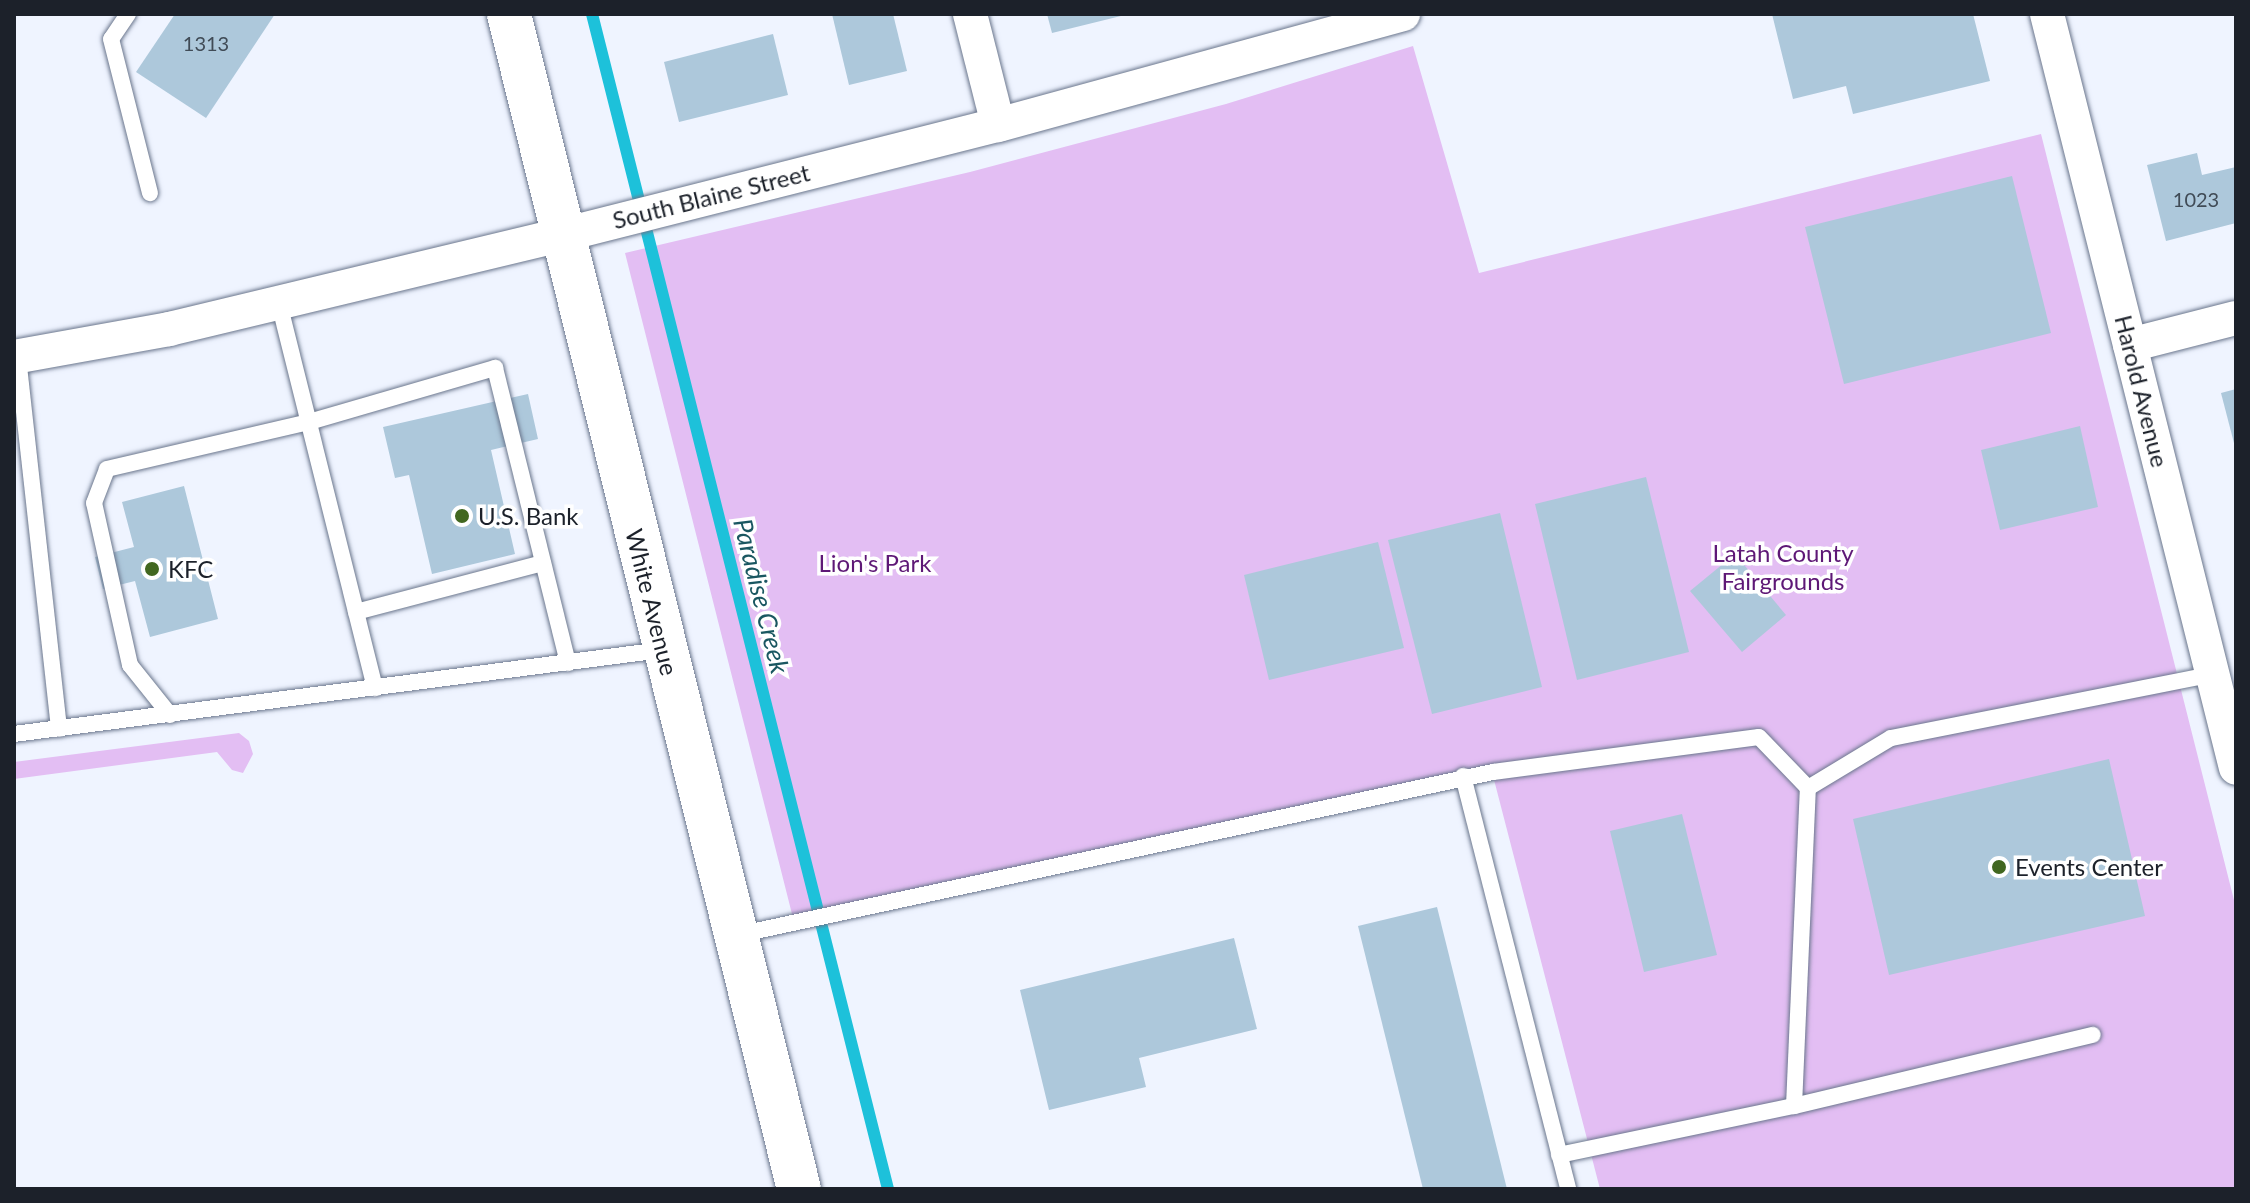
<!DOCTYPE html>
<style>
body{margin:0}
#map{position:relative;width:2250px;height:1203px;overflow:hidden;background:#eff4ff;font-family:Lato,sans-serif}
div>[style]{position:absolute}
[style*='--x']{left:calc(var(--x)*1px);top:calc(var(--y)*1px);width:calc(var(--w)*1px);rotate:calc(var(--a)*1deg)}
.green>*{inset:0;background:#e3bef3}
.stream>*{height:12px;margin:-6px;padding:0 6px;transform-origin:6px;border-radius:6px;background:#1dc1da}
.building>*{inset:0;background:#adc8db}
.roads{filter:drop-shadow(0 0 2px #6a768d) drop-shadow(0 0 2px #6a768d)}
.lane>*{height:16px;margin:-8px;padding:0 8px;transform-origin:8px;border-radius:8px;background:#fff}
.street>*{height:34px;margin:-17px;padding:0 17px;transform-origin:17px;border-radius:17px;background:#fff}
.secondary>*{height:44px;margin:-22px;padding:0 22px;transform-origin:22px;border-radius:22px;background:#fff}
.dots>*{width:22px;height:22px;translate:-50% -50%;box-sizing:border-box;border:4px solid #fff;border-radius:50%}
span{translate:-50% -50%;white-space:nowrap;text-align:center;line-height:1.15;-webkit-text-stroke:7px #fff;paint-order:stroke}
.number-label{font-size:20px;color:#404b56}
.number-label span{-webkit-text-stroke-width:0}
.street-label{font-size:24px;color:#1c212a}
.poi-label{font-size:24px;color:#1c212a}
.left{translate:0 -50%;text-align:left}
.park-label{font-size:24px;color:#5e1876}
.water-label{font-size:26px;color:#1a5761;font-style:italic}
.frame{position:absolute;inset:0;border:16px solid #1c212a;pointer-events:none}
</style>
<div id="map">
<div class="green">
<div style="clip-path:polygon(1413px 46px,1479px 273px,2041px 134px,2236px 908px,2236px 1189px,1600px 1189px,1492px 772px,794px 922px,625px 253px,970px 172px,1226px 104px)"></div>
<div style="clip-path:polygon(239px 733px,249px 741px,253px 754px,243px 773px,232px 770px,217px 752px,14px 779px,14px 762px)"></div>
</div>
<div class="stream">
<div style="--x:592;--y:14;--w:1212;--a:75.86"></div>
</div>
<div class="building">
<div style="clip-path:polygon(175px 14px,275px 14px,206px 118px,136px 72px)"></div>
<div style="clip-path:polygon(832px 14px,893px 14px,907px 71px,849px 85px)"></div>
<div style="clip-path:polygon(1047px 14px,1125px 14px,1125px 15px,1052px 33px)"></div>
<div style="clip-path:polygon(1772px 14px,1973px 14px,1990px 81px,1853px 114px,1846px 86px,1793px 99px)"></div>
<div style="clip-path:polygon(773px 34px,788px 95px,679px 122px,664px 62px)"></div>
<div style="clip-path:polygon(2197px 153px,2202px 175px,2236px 167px,2236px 223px,2166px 241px,2147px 165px)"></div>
<div style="clip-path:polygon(2012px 176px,2051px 333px,1844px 384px,1805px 227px)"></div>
<div style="clip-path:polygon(2236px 389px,2236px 447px,2235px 447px,2221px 393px)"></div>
<div style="clip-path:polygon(528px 394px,538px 439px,491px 450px,515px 554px,432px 574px,409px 475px,395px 478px,383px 427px)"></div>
<div style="clip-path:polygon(2080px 426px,2098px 507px,2000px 530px,1981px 450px)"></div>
<div style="clip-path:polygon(1646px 477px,1689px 652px,1577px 680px,1535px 504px)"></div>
<div style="clip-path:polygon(184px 486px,218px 619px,150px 637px,135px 581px,103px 589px,95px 557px,134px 547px,122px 502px)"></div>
<div style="clip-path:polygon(1500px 513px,1542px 687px,1432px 714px,1388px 540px)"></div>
<div style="clip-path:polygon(1378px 542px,1404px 648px,1269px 680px,1244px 575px)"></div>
<div style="clip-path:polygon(1735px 554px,1786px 615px,1742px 652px,1690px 591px)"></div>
<div style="clip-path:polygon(2109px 759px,2145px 916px,1889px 975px,1853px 819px)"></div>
<div style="clip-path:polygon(1682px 814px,1717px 955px,1644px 972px,1610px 831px)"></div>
<div style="clip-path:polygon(1437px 907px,1507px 1189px,1423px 1189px,1358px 926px)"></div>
<div style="clip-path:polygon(1234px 938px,1257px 1029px,1139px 1058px,1146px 1087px,1049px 1110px,1020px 990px)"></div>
</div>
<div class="roads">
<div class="lane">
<div style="--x:128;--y:14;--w:30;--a:124"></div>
<div style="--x:111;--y:39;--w:159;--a:75.8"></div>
<div style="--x:279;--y:303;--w:397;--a:76"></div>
<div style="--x:18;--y:357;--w:374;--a:83.7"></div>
<div style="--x:356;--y:612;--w:193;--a:-14.7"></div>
<div style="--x:170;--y:715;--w:64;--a:-128.7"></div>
<div style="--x:130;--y:665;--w:166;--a:-102.5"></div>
<div style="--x:94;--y:503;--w:36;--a:-69"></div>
<div style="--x:107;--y:469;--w:207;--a:-13.1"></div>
<div style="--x:309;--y:422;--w:194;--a:-16.2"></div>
<div style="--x:495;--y:368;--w:304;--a:76.1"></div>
<div style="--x:14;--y:734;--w:653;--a:-7.39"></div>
<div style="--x:1463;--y:776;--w:426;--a:75.7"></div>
<div style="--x:737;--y:935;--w:773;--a:-12.17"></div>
<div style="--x:1493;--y:772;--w:268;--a:-7.5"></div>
<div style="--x:1759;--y:737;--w:71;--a:46.1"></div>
<div style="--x:1808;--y:788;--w:97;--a:-31.1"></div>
<div style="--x:1891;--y:738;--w:328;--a:-11.2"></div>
<div style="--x:1794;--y:1106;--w:307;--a:-13.4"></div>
<div style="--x:1559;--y:1155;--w:240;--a:-11.8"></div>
<div style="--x:1794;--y:1106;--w:318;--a:-87.5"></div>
</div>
<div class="street">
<div style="--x:970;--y:14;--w:114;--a:75.8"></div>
<div style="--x:2047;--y:14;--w:777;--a:75.93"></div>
<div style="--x:2130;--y:345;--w:109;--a:-14.3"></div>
<div style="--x:14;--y:357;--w:158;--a:-10.2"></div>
<div style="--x:169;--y:329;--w:404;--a:-13.5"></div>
<div style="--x:562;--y:235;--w:450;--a:-14.2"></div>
<div style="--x:998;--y:125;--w:420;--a:-15.3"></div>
</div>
<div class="secondary">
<div style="--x:509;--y:14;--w:1210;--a:76.14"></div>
</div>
</div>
<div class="dots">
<div style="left:462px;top:516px;background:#416720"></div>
<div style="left:152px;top:569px;background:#416720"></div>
<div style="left:1999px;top:867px;background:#416720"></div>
</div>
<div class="number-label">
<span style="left:206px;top:43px">1313</span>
<span style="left:2196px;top:199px">1023</span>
</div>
<div class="street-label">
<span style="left:711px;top:196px;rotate:-14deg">South Blaine Street</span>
<span style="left:2142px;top:391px;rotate:76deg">Harold Avenue</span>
<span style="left:652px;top:602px;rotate:76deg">White Avenue</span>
</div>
<div class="poi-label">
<span class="left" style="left:478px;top:516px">U.S. Bank</span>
<span class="left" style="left:168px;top:569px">KFC</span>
<span class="left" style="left:2015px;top:867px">Events Center</span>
</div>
<div class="park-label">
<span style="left:1783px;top:567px">Latah County<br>Fairgrounds</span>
<span style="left:875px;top:563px">Lion's Park</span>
</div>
<div class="water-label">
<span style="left:761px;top:596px;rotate:76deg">Paradise Creek</span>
</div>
<div class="frame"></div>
</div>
